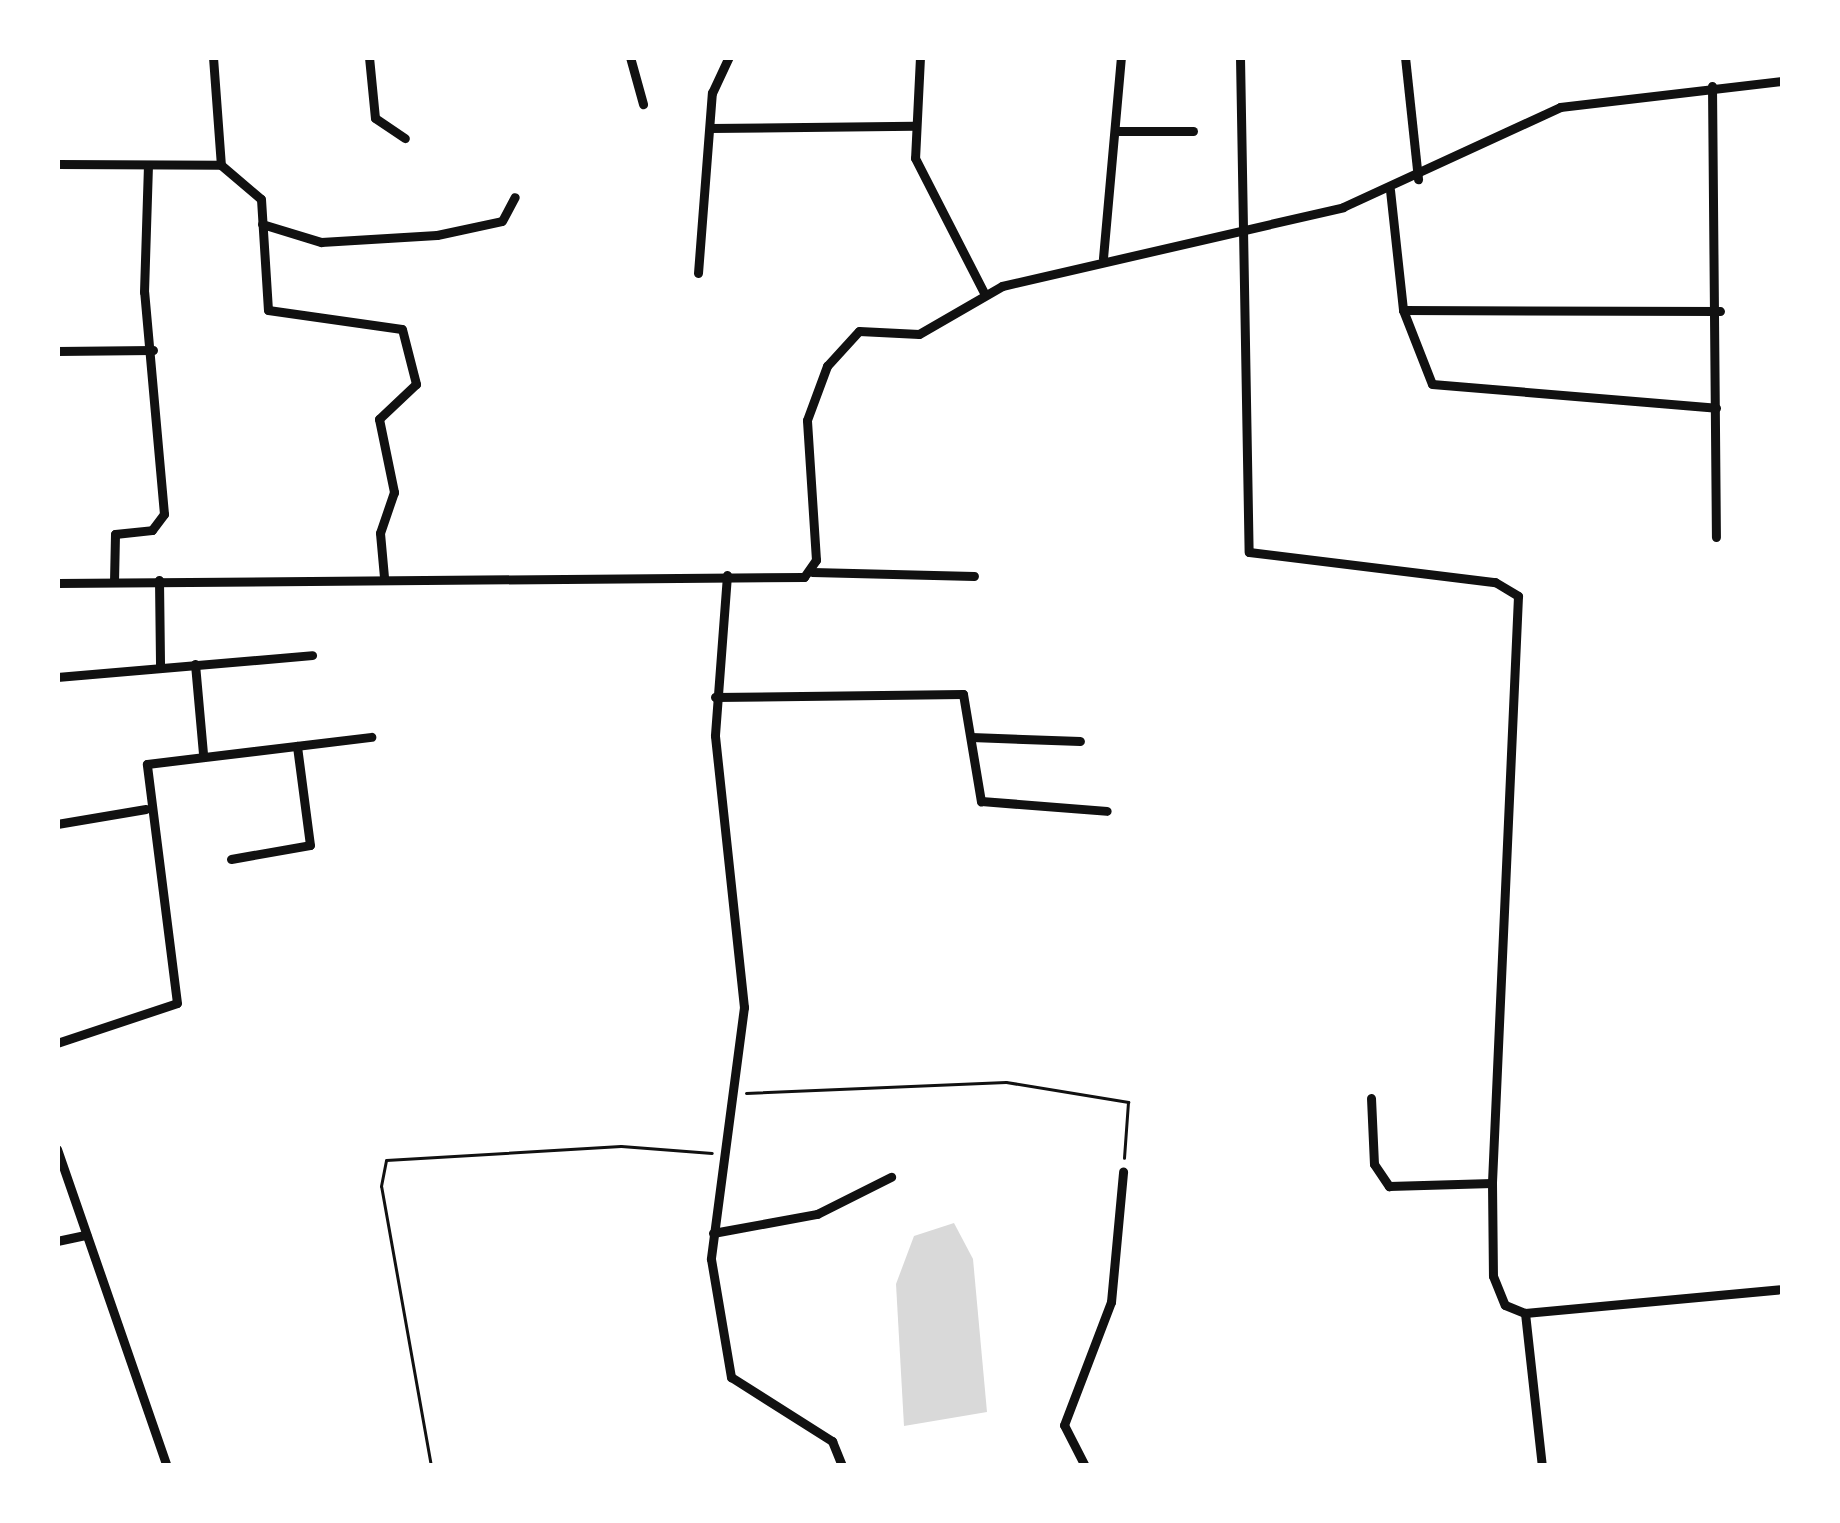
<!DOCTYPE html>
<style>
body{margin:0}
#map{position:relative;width:1840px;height:1523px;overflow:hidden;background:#fff;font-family:"Zilla Slab",serif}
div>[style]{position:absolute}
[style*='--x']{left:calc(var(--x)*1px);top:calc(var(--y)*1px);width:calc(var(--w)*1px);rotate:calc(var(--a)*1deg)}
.water>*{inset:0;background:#d9d9d9}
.path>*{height:3px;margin:-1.5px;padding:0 1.5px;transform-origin:1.5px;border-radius:1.5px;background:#111}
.minor>*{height:9px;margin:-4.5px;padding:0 4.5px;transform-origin:4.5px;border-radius:4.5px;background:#111}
span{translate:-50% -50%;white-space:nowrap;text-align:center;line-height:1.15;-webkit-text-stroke:12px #fff;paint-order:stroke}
.frame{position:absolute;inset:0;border:60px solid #fff;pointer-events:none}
</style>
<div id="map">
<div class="water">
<div style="clip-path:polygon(954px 1223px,973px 1259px,987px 1412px,904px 1426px,896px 1284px,914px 1236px)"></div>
</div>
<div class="path">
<div style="--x:746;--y:1093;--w:260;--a:-2.4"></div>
<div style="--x:1006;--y:1082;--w:124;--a:9.3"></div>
<div style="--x:1128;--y:1102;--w:56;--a:94.1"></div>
<div style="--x:431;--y:1466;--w:284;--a:-100.1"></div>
<div style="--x:381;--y:1186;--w:26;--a:-79"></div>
<div style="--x:386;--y:1160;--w:235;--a:-3.4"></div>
<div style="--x:621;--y:1146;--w:91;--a:4.4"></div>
</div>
<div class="minor">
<div style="--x:213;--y:57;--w:108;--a:85.8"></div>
<div style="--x:369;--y:57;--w:61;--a:84.4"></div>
<div style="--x:375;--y:118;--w:36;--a:34"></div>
<div style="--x:630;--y:57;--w:49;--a:74.5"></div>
<div style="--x:920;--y:57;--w:101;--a:92.8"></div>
<div style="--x:915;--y:158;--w:152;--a:62.9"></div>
<div style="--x:1240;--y:57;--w:495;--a:89"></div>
<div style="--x:1249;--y:552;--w:248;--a:7"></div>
<div style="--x:1495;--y:582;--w:27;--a:31"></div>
<div style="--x:1518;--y:596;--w:588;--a:92.54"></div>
<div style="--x:1492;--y:1183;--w:93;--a:89.4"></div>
<div style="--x:1493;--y:1276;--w:31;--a:68"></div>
<div style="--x:1505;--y:1305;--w:22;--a:22"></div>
<div style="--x:1525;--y:1313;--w:259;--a:-5.3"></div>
<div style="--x:1405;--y:57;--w:123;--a:83.9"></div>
<div style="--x:1712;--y:86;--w:451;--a:89.5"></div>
<div style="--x:710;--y:128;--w:204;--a:-0.6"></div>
<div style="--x:1116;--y:131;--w:77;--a:0"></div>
<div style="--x:57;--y:164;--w:164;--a:0.3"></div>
<div style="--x:221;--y:165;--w:52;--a:40.4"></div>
<div style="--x:261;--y:199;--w:111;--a:86.4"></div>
<div style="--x:268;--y:310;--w:135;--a:8.1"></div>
<div style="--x:402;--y:329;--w:57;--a:75.7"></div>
<div style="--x:416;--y:384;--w:51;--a:136.6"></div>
<div style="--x:379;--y:419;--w:75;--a:78.4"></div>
<div style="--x:394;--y:492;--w:43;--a:108.9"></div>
<div style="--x:380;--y:533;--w:44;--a:84.8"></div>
<div style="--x:1390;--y:190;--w:121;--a:83.8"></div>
<div style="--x:1403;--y:310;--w:79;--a:68.6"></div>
<div style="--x:1432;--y:384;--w:285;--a:4.8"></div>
<div style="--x:262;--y:224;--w:62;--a:17"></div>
<div style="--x:321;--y:242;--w:116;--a:-3.5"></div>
<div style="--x:437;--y:235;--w:66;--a:-12.2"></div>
<div style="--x:502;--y:221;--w:27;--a:-62"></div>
<div style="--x:1103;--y:258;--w:202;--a:-84.9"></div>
<div style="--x:698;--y:273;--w:181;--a:-85.6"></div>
<div style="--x:712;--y:93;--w:40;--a:-65"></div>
<div style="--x:1403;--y:310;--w:317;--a:0.2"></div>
<div style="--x:57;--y:351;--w:96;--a:-0.6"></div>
<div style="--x:812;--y:572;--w:162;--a:1.4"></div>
<div style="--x:727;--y:575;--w:161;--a:94.3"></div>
<div style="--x:715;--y:736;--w:273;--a:83.9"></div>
<div style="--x:744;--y:1007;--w:254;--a:97.5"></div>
<div style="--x:711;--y:1259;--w:120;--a:80.4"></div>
<div style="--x:731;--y:1377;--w:120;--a:32.4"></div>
<div style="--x:832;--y:1441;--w:27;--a:68"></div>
<div style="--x:159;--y:580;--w:86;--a:89.3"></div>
<div style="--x:114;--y:582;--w:48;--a:-88.8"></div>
<div style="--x:115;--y:534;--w:37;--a:-6"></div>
<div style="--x:152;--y:530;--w:20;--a:-53"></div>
<div style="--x:164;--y:514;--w:223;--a:-95.1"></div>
<div style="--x:144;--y:292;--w:125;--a:-88.2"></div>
<div style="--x:57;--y:583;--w:747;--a:-0.46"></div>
<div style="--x:804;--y:577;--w:21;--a:-55"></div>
<div style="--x:816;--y:560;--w:140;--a:-93.7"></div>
<div style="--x:807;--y:420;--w:58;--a:-69.7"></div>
<div style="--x:827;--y:366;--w:47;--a:-47.6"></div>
<div style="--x:859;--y:331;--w:60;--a:2.9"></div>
<div style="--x:919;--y:334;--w:96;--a:-30"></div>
<div style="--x:1002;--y:286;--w:350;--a:-13"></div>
<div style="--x:1343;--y:207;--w:239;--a:-24.7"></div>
<div style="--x:1560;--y:107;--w:225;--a:-6.7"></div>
<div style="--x:195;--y:664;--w:90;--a:84.9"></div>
<div style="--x:57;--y:677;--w:256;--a:-4.9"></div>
<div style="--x:715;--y:697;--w:248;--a:-0.7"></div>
<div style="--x:963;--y:694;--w:109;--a:80.5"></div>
<div style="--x:981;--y:801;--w:126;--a:4.5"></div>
<div style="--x:971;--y:737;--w:109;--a:2.1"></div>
<div style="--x:57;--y:824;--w:90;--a:-9.6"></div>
<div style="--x:231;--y:859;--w:80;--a:-10"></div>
<div style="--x:310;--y:845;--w:100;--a:-97.5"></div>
<div style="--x:57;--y:1043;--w:126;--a:-18.4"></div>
<div style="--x:177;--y:1003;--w:241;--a:-97.2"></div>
<div style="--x:147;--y:764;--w:226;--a:-6.9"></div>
<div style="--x:1371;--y:1098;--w:66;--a:87.4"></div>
<div style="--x:1374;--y:1164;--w:27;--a:56"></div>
<div style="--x:1389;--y:1186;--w:103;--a:-1.7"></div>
<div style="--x:57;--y:1149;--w:336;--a:70.9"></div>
<div style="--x:713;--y:1233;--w:106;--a:-10.4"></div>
<div style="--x:817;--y:1214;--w:83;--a:-26.6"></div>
<div style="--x:57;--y:1241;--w:30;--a:-12"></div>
<div style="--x:1525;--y:1313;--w:154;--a:83.7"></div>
<div style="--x:1085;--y:1466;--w:46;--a:-117.1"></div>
<div style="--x:1064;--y:1425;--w:132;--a:-69.1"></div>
<div style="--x:1111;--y:1302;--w:131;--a:-84.7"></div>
</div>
<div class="frame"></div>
</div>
